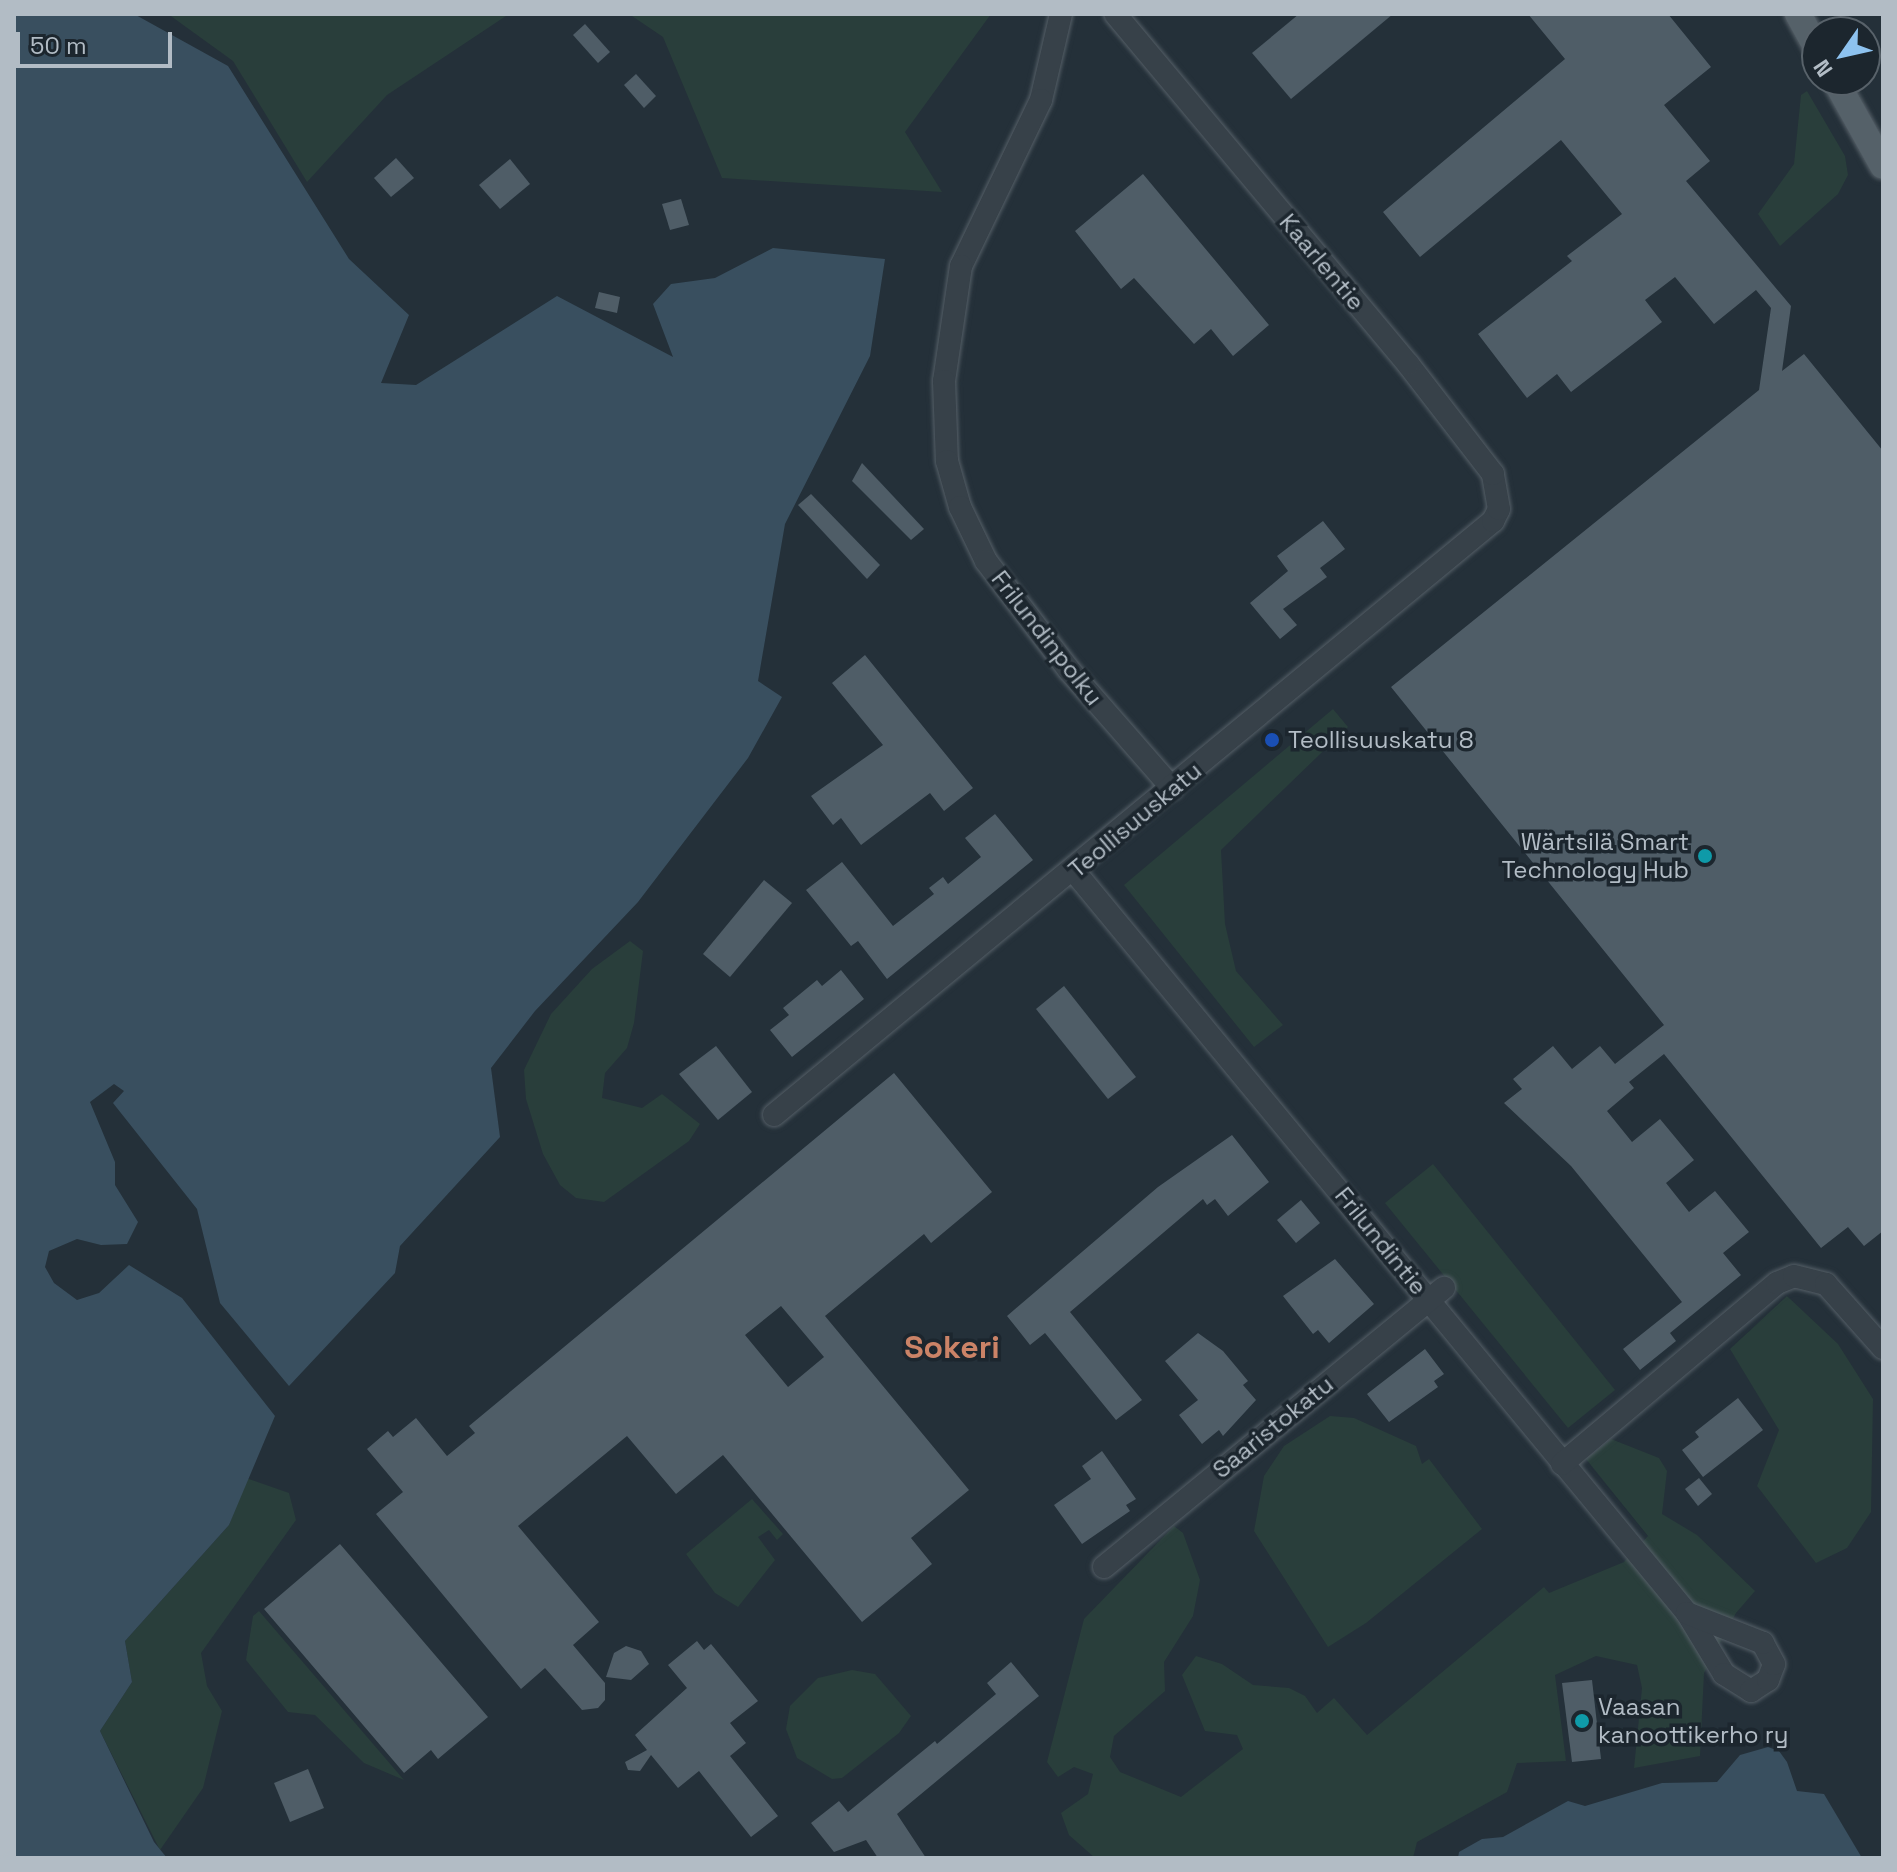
<!DOCTYPE html>
<meta charset="utf-8">
<style>
body{margin:0}
#map{position:relative;width:1897px;height:1872px;overflow:hidden;background:#243039;font-family:"Space Grotesk",sans-serif}
div>[style]{position:absolute}
[style*='--x']{left:calc(var(--x)*1px);top:calc(var(--y)*1px);width:calc(var(--w)*1px);rotate:calc(var(--a)*1deg)}
.green>*{inset:0;background:#293e3b}
.water>*{inset:0;background:#394f5f}
.building>*{inset:0;background:#4f5d67}
.roads{filter:drop-shadow(0 0 2px #555f67) drop-shadow(0 0 2px #555f67)}
.minor>*{height:22px;margin:-11px;padding:0 11px;transform-origin:11px;border-radius:11px;background:#374149}
.major>*{height:26px;margin:-13px;padding:0 13px;transform-origin:13px;border-radius:13px;background:#556169}
.dots>*{width:22px;height:22px;translate:-50% -50%;box-sizing:border-box;border:4px solid #1c262e;border-radius:50%}
span{translate:-50% -50%;white-space:nowrap;text-align:center;line-height:1.15;-webkit-text-stroke:7px #1c262e;paint-order:stroke}
.street-label{font-size:24px;color:#b2bcc5}
.poi-label{font-size:24px;color:#b2bcc5}
.left{translate:0 -50%;text-align:left}
.right{translate:-100% -50%;text-align:right}
.district-label{font-size:32px;color:#cb8367;font-weight:700}
.frame{position:absolute;inset:0;border:16px solid #b2bcc5;pointer-events:none}
.north{position:absolute;left:1801px;top:16px;width:80px;height:80px;box-sizing:border-box;background:#1c262e;border:2px solid #58626a;border-radius:50%;rotate:236deg;font-size:22px;font-weight:700;line-height:32px;text-align:center;color:#b2bcc5}
.north::after{content:'';display:block;margin:auto;width:28px;height:36px;background:#8dc2ef;clip-path:polygon(50% 0,100% 100%,50% 72%,0 100%)}
.scale{position:absolute;left:16px;top:32px;width:156px;height:36px;box-sizing:border-box;border:4px solid #b2bcc5;border-top:0;padding-left:10px;font-size:24px;line-height:28px;white-space:nowrap;color:#b2bcc5;-webkit-text-stroke:6px #1c262e;paint-order:stroke}
</style>
<div id="map">
<div class="green">
<div style="clip-path:polygon(168px 14px,509px 14px,387px 95px,307px 182px,233px 61px)"></div>
<div style="clip-path:polygon(629px 14px,991px 14px,905px 132px,942px 192px,722px 178px,663px 37px)"></div>
<div style="clip-path:polygon(1807px 91px,1845px 156px,1848px 175px,1838px 194px,1780px 246px,1758px 214px,1794px 164px,1801px 95px)"></div>
<div style="clip-path:polygon(1333px 709px,1348px 727px,1221px 850px,1225px 924px,1236px 971px,1283px 1025px,1254px 1047px,1124px 885px)"></div>
<div style="clip-path:polygon(630px 941px,643px 951px,634px 1023px,627px 1048px,605px 1073px,602px 1098px,642px 1108px,662px 1094px,700px 1124px,689px 1141px,604px 1202px,576px 1198px,560px 1185px,543px 1154px,526px 1099px,524px 1070px,551px 1014px,592px 969px)"></div>
<div style="clip-path:polygon(1433px 1164px,1615px 1390px,1568px 1428px,1385px 1203px)"></div>
<div style="clip-path:polygon(1787px 1296px,1838px 1344px,1873px 1399px,1871px 1512px,1847px 1548px,1816px 1563px,1757px 1486px,1779px 1430px,1730px 1349px)"></div>
<div style="clip-path:polygon(1330px 1416px,1354px 1418px,1416px 1446px,1422px 1464px,1429px 1459px,1482px 1529px,1366px 1623px,1328px 1647px,1254px 1531px,1264px 1476px,1284px 1446px)"></div>
<div style="clip-path:polygon(1611px 1439px,1659px 1458px,1667px 1471px,1662px 1514px,1697px 1535px,1755px 1591px,1736px 1613px,1704px 1673px,1700px 1756px,1634px 1768px,1642px 1688px,1637px 1665px,1596px 1656px,1555px 1675px,1566px 1761px,1517px 1763px,1507px 1792px,1417px 1842px,1413px 1858px,1095px 1858px,1069px 1835px,1061px 1813px,1088px 1794px,1093px 1774px,1074px 1767px,1058px 1777px,1047px 1762px,1084px 1619px,1174px 1526px,1183px 1533px,1200px 1580px,1193px 1616px,1164px 1662px,1165px 1691px,1114px 1736px,1110px 1757px,1120px 1772px,1181px 1797px,1243px 1749px,1237px 1735px,1205px 1731px,1182px 1675px,1196px 1656px,1222px 1664px,1253px 1685px,1289px 1688px,1305px 1696px,1317px 1713px,1334px 1698px,1367px 1735px,1544px 1587px,1549px 1593px,1624px 1562px,1648px 1536px,1586px 1459px)"></div>
<div style="clip-path:polygon(246px 1478px,289px 1493px,296px 1520px,201px 1653px,207px 1686px,222px 1711px,203px 1788px,160px 1850px,100px 1731px,132px 1682px,125px 1641px,229px 1525px)"></div>
<div style="clip-path:polygon(752px 1499px,783px 1534px,777px 1540px,769px 1530px,758px 1537px,775px 1560px,738px 1607px,715px 1593px,686px 1554px)"></div>
<div style="clip-path:polygon(259px 1611px,404px 1780px,364px 1763px,315px 1715px,288px 1712px,246px 1660px,253px 1616px)"></div>
<div style="clip-path:polygon(852px 1670px,875px 1674px,911px 1716px,899px 1733px,842px 1778px,832px 1779px,797px 1758px,786px 1729px,790px 1706px,818px 1678px)"></div>
</div>
<div class="water">
<div style="clip-path:polygon(14px 14px,134px 14px,228px 66px,349px 259px,409px 315px,381px 383px,416px 385px,557px 296px,673px 357px,653px 304px,671px 284px,715px 278px,773px 248px,885px 259px,870px 356px,785px 524px,758px 681px,782px 697px,748px 758px,638px 902px,535px 1011px,491px 1068px,500px 1137px,400px 1246px,395px 1273px,289px 1386px,220px 1303px,197px 1209px,113px 1103px,124px 1091px,114px 1084px,90px 1102px,115px 1162px,115px 1185px,138px 1222px,127px 1244px,101px 1245px,77px 1239px,49px 1251px,45px 1267px,54px 1283px,77px 1300px,99px 1293px,129px 1265px,182px 1298px,275px 1416px,229px 1525px,125px 1641px,132px 1682px,100px 1731px,154px 1842px,167px 1858px,14px 1858px)"></div>
<div style="clip-path:polygon(1768px 1747px,1779px 1751px,1787px 1762px,1797px 1791px,1824px 1794px,1862px 1858px,1458px 1858px,1459px 1852px,1482px 1839px,1503px 1837px,1568px 1801px,1585px 1806px,1662px 1783px,1717px 1782px,1740px 1755px)"></div>
</div>
<div class="building">
<div style="clip-path:polygon(1299px 14px,1393px 14px,1291px 99px,1252px 53px)"></div>
<div style="clip-path:polygon(1528px 14px,1668px 14px,1711px 67px,1664px 105px,1710px 161px,1686px 181px,1791px 306px,1782px 371px,1804px 354px,1883px 451px,1883px 1231px,1864px 1246px,1848px 1227px,1821px 1248px,1664px 1054px,1629px 1082px,1634px 1088px,1607px 1111px,1632px 1142px,1660px 1119px,1694px 1160px,1666px 1183px,1689px 1212px,1715px 1191px,1749px 1232px,1723px 1253px,1741px 1275px,1670px 1333px,1676px 1341px,1640px 1370px,1623px 1349px,1682px 1302px,1571px 1166px,1504px 1103px,1522px 1089px,1513px 1079px,1553px 1046px,1572px 1069px,1600px 1046px,1615px 1064px,1664px 1025px,1391px 687px,1759px 390px,1771px 308px,1756px 290px,1714px 324px,1675px 277px,1645px 300px,1662px 322px,1571px 392px,1557px 374px,1527px 398px,1478px 334px,1572px 261px,1567px 256px,1622px 214px,1561px 140px,1420px 257px,1383px 212px,1565px 59px)"></div>
<div style="clip-path:polygon(585px 24px,610px 52px,598px 63px,573px 35px)"></div>
<div style="clip-path:polygon(636px 74px,656px 96px,644px 108px,624px 85px)"></div>
<div style="clip-path:polygon(396px 158px,414px 178px,391px 197px,374px 178px)"></div>
<div style="clip-path:polygon(510px 159px,530px 184px,500px 209px,479px 185px)"></div>
<div style="clip-path:polygon(1143px 174px,1269px 325px,1233px 356px,1211px 329px,1194px 344px,1134px 278px,1121px 289px,1075px 231px)"></div>
<div style="clip-path:polygon(681px 199px,689px 225px,670px 230px,662px 204px)"></div>
<div style="clip-path:polygon(599px 292px,620px 297px,617px 313px,595px 308px)"></div>
<div style="clip-path:polygon(862px 463px,924px 529px,911px 540px,852px 481px)"></div>
<div style="clip-path:polygon(811px 494px,880px 565px,867px 579px,798px 505px)"></div>
<div style="clip-path:polygon(1323px 521px,1345px 549px,1320px 568px,1327px 577px,1283px 609px,1297px 625px,1280px 639px,1250px 603px,1288px 571px,1277px 556px)"></div>
<div style="clip-path:polygon(865px 655px,973px 788px,944px 811px,930px 793px,861px 845px,841px 818px,833px 825px,811px 796px,883px 745px,832px 683px)"></div>
<div style="clip-path:polygon(995px 814px,1033px 860px,887px 979px,858px 941px,851px 946px,806px 890px,842px 862px,893px 926px,934px 894px,929px 888px,943px 877px,948px 884px,981px 857px,965px 838px)"></div>
<div style="clip-path:polygon(764px 880px,792px 903px,730px 977px,703px 954px)"></div>
<div style="clip-path:polygon(841px 970px,864px 999px,792px 1057px,770px 1030px,789px 1015px,783px 1008px,817px 980px,822px 986px)"></div>
<div style="clip-path:polygon(1064px 986px,1136px 1077px,1108px 1099px,1036px 1009px)"></div>
<div style="clip-path:polygon(716px 1046px,752px 1092px,718px 1120px,679px 1074px)"></div>
<div style="clip-path:polygon(evenodd,894px 1073px,992px 1192px,931px 1243px,924px 1234px,825px 1316px,969px 1490px,911px 1538px,932px 1564px,862px 1622px,723px 1455px,676px 1494px,627px 1436px,518px 1526px,599px 1622px,573px 1645px,605px 1683px,605px 1700px,598px 1708px,582px 1710px,545px 1668px,521px 1689px,376px 1514px,403px 1492px,367px 1449px,388px 1431px,393px 1437px,416px 1418px,447px 1456px,475px 1433px,469px 1426px,894px 1073px,781px 1306px,824px 1357px,788px 1387px,745px 1335px,781px 1306px)"></div>
<div style="clip-path:polygon(1232px 1135px,1269px 1182px,1228px 1216px,1215px 1199px,1207px 1205px,1203px 1199px,1070px 1312px,1142px 1400px,1116px 1420px,1045px 1333px,1030px 1345px,1007px 1316px,1158px 1187px)"></div>
<div style="clip-path:polygon(1301px 1200px,1320px 1223px,1296px 1243px,1277px 1220px)"></div>
<div style="clip-path:polygon(1335px 1259px,1374px 1304px,1329px 1343px,1318px 1330px,1313px 1334px,1283px 1296px)"></div>
<div style="clip-path:polygon(1198px 1333px,1223px 1351px,1248px 1381px,1243px 1385px,1256px 1400px,1223px 1436px,1219px 1430px,1202px 1444px,1179px 1415px,1198px 1400px,1165px 1361px)"></div>
<div style="clip-path:polygon(1425px 1349px,1444px 1374px,1434px 1381px,1438px 1387px,1389px 1422px,1367px 1394px)"></div>
<div style="clip-path:polygon(1738px 1398px,1763px 1430px,1703px 1477px,1682px 1450px,1699px 1437px,1695px 1432px)"></div>
<div style="clip-path:polygon(1102px 1451px,1136px 1499px,1126px 1505px,1130px 1511px,1082px 1544px,1054px 1505px,1091px 1479px,1082px 1466px)"></div>
<div style="clip-path:polygon(1699px 1478px,1712px 1494px,1698px 1506px,1685px 1489px)"></div>
<div style="clip-path:polygon(340px 1544px,488px 1717px,438px 1759px,431px 1750px,404px 1773px,264px 1609px)"></div>
<div style="clip-path:polygon(697px 1641px,704px 1650px,711px 1644px,758px 1701px,730px 1723px,746px 1743px,730px 1756px,778px 1816px,751px 1837px,699px 1771px,678px 1788px,651px 1755px,640px 1771px,628px 1770px,625px 1762px,647px 1750px,635px 1735px,687px 1688px,668px 1665px)"></div>
<div style="clip-path:polygon(626px 1646px,641px 1651px,649px 1664px,631px 1680px,606px 1677px,614px 1653px)"></div>
<div style="clip-path:polygon(1011px 1662px,1039px 1696px,897px 1814px,926px 1858px,878px 1858px,866px 1840px,834px 1852px,811px 1823px,839px 1801px,848px 1812px,935px 1741px,937px 1744px,996px 1694px,987px 1683px)"></div>
<div style="clip-path:polygon(1592px 1680px,1601px 1759px,1572px 1762px,1562px 1683px)"></div>
<div style="clip-path:polygon(308px 1769px,324px 1808px,290px 1822px,274px 1783px)"></div>
</div>
<div class="roads">
<div class="minor">
<div style="--x:1061;--y:14;--w:88;--a:103.1"></div>
<div style="--x:1041;--y:100;--w:184;--a:115.7"></div>
<div style="--x:961;--y:266;--w:116;--a:98.4"></div>
<div style="--x:944;--y:381;--w:80;--a:87.9"></div>
<div style="--x:947;--y:461;--w:48;--a:74.2"></div>
<div style="--x:960;--y:507;--w:60;--a:64.3"></div>
<div style="--x:986;--y:561;--w:137;--a:52.7"></div>
<div style="--x:1069;--y:670;--w:157;--a:48.9"></div>
<div style="--x:1074;--y:871;--w:962;--a:50.44"></div>
<div style="--x:1687;--y:1613;--w:71;--a:58.8"></div>
<div style="--x:1724;--y:1674;--w:32;--a:32"></div>
<div style="--x:1751;--y:1691;--w:20;--a:-33"></div>
<div style="--x:1768;--y:1680;--w:17;--a:-69"></div>
<div style="--x:1774;--y:1664;--w:24;--a:-118"></div>
<div style="--x:1763;--y:1643;--w:82;--a:-158.5"></div>
<div style="--x:774;--y:1115;--w:933;--a:-39.56"></div>
<div style="--x:1493;--y:521;--w:13;--a:-63"></div>
<div style="--x:1499;--y:509;--w:36;--a:-100"></div>
<div style="--x:1493;--y:474;--w:139;--a:-127.7"></div>
<div style="--x:1408;--y:364;--w:456;--a:-129.9"></div>
<div style="--x:1562;--y:1464;--w:281;--a:-40.1"></div>
<div style="--x:1777;--y:1283;--w:18;--a:-22"></div>
<div style="--x:1794;--y:1276;--w:33;--a:14"></div>
<div style="--x:1826;--y:1284;--w:86;--a:48.3"></div>
<div style="--x:1104;--y:1567;--w:440;--a:-39.4"></div>
</div>
<div class="major">
<div style="--x:1798;--y:14;--w:39;--a:61"></div>
<div style="--x:1835;--y:80;--w:98;--a:60.8"></div>
</div>
</div>
<div class="dots">
<div style="left:1272px;top:740px;background:#1a4fb4"></div>
<div style="left:1705px;top:856px;background:#0f9aa8"></div>
<div style="left:1582px;top:1721px;background:#0f9aa8"></div>
</div>
<div class="street-label">
<span style="left:1322px;top:262px;rotate:50deg">Kaarlentie</span>
<span style="left:1047px;top:638px;rotate:52deg">Frilundinpolku</span>
<span style="left:1135px;top:820px;rotate:-40deg">Teollisuuskatu</span>
<span style="left:1381px;top:1241px;rotate:51deg">Frilundintie</span>
<span style="left:1273px;top:1427px;rotate:-39deg">Saaristokatu</span>
</div>
<div class="poi-label">
<span class="left" style="left:1288px;top:740px">Teollisuuskatu 8</span>
<span class="right" style="left:1689px;top:856px">Wärtsilä Smart<br>Technology Hub</span>
<span class="left" style="left:1598px;top:1721px">Vaasan<br>kanoottikerho ry</span>
</div>
<div class="district-label">
<span style="left:952px;top:1347px">Sokeri</span>
</div>
<div class="frame"></div>
<div class="north">N</div>
<div class="scale">50 m</div>
</div>
